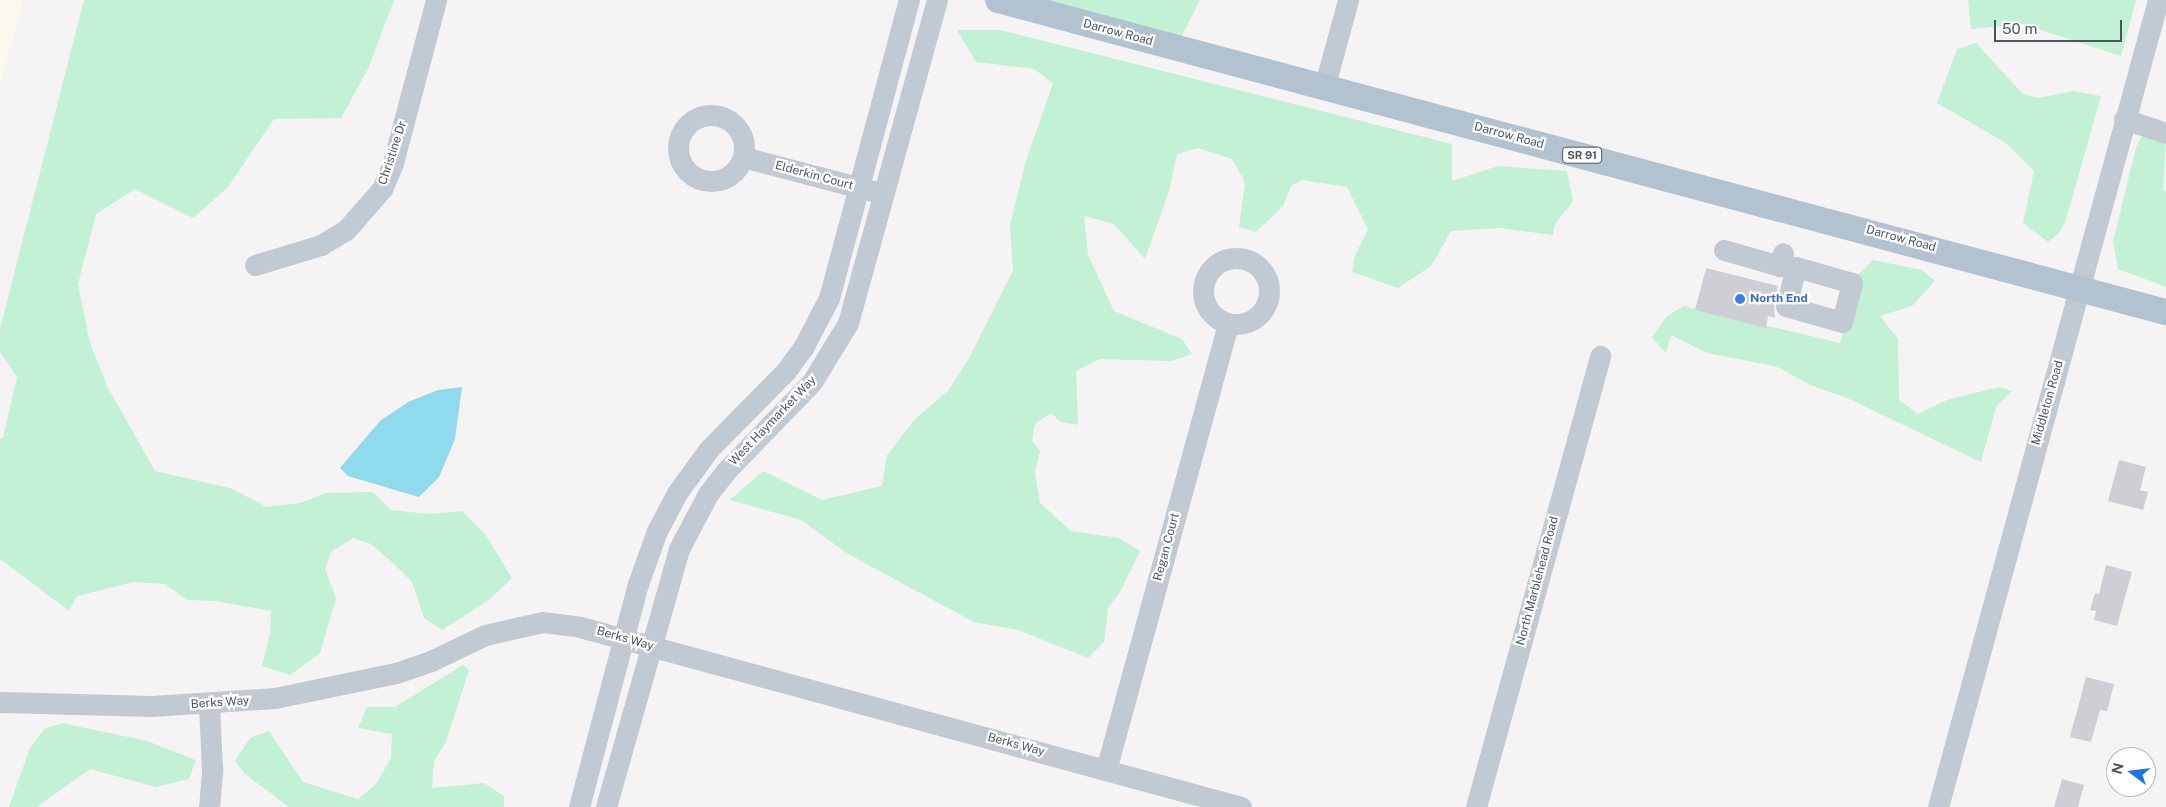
<!DOCTYPE html>
<style>
body{margin:0}
#map{position:relative;width:2166px;height:807px;overflow:hidden;background:#f5f3f3;font-family:"Public Sans",sans-serif}
div>[style]{position:absolute}
[style*='--x']{left:calc(var(--x)*1px);top:calc(var(--y)*1px);width:calc(var(--w)*1px);rotate:calc(var(--a)*1deg)}
.commercial>*{inset:0;background:#fdf9ef}
.green>*{inset:0;background:#c3f1d5}
.water>*{inset:0;background:#90daee}
.building>*{inset:0;background:#cdcfd5}
.minor>*{height:21px;margin:-10.5px;padding:0 10.5px;transform-origin:10.5px;border-radius:10.5px;background:#c1cad2}
.minor>.ring{margin:-10.5px;padding:0;box-sizing:content-box;background:none;border:21px solid #c1cad2;border-radius:50%}
.major>*{height:26px;margin:-13px;padding:0 13px;transform-origin:13px;border-radius:13px;background:#b3c2d1}
.dots>*{width:14px;height:14px;translate:-50% -50%;box-sizing:border-box;border:2px solid #fff;border-radius:50%}
span{translate:-50% -50%;white-space:nowrap;text-align:center;line-height:1.15;-webkit-text-stroke:4.5px #fff;paint-order:stroke}
.shield-label span{padding:1px 4px;background:#fff;border:1px solid;border-radius:4px;-webkit-text-stroke-width:0}
.shield-label{font-size:11px;color:#4a5661;font-weight:700}
.street-label{font-size:12px;color:#4a5661}
.shop-label{font-size:12px;color:#366cbe;font-weight:700}
.left{translate:0 -50%;text-align:left}
.north{position:absolute;left:2106px;top:747px;width:50px;height:50px;box-sizing:border-box;background:#fff;border:1px solid #b7bbc0;border-radius:50%;rotate:285deg;font-size:14px;font-weight:700;line-height:20px;text-align:center;color:#4a5661}
.north::after{content:'';display:block;margin:auto;width:18px;height:22px;background:#1a73e8;clip-path:polygon(50% 0,100% 100%,50% 72%,0 100%)}
.scale{position:absolute;left:1994px;top:20px;width:128px;height:22px;box-sizing:border-box;border:2px solid #4a5661;border-top:0;padding-left:6px;font-size:15px;line-height:18px;white-space:nowrap;color:#4a5661;-webkit-text-stroke:4px #fff;paint-order:stroke}
</style>
<div id="map">
<div class="commercial">
<div style="clip-path:polygon(0 0,23px 0,0 85px)"></div>
</div>
<div class="green">
<div style="clip-path:polygon(84px 0,394px 0,368px 69px,341px 118px,274px 119px,228px 187px,193px 218px,135px 189px,96px 214px,78px 284px,90px 343px,108px 388px,155px 471px,230px 488px,267px 507px,300px 503px,326px 493px,373px 492px,391px 510px,429px 514px,462px 511px,485px 534px,512px 578px,489px 600px,442px 630px,424px 618px,412px 582px,395px 565px,371px 544px,353px 538px,331px 552px,325px 569px,336px 598px,320px 653px,290px 675px,262px 666px,270px 634px,271px 611px,215px 601px,187px 600px,165px 584px,133px 582px,77px 596px,69px 611px,0 559px,0 439px,3px 438px,17px 377px,0 352px,0 329px)"></div>
<div style="clip-path:polygon(998px 0,1200px 0,1175px 49px)"></div>
<div style="clip-path:polygon(1968px 0,2136px 0,2121px 56px,2022px 24px,1971px 29px)"></div>
<div style="clip-path:polygon(957px 30px,1000px 30px,1452px 144px,1452px 181px,1498px 166px,1567px 171px,1573px 201px,1555px 224px,1553px 235px,1500px 228px,1451px 231px,1431px 266px,1398px 288px,1352px 272px,1355px 255px,1368px 229px,1347px 187px,1302px 180px,1291px 186px,1283px 206px,1256px 232px,1239px 227px,1245px 182px,1232px 159px,1198px 148px,1177px 154px,1169px 191px,1145px 259px,1114px 224px,1084px 216px,1088px 255px,1114px 311px,1182px 339px,1192px 354px,1171px 361px,1100px 359px,1076px 371px,1078px 425px,1061px 422px,1051px 413px,1035px 424px,1032px 441px,1040px 451px,1035px 472px,1040px 503px,1071px 531px,1119px 538px,1140px 551px,1120px 592px,1108px 608px,1104px 642px,1088px 658px,1018px 630px,974px 622px,848px 554px,801px 520px,730px 500px,763px 471px,822px 500px,882px 486px,887px 455px,915px 419px,948px 391px,968px 360px,1013px 271px,1010px 225px,1025px 164px,1053px 83px,1034px 69px,976px 62px)"></div>
<div style="clip-path:polygon(1976px 43px,2023px 94px,2038px 98px,2073px 91px,2101px 96px,2066px 220px,2059px 233px,2048px 242px,2023px 223px,2034px 171px,2006px 143px,1937px 103px,1957px 49px)"></div>
<div style="clip-path:polygon(2144px 132px,2166px 138px,2163px 190px,2166px 191px,2166px 287px,2118px 269px,2113px 242px,2136px 147px)"></div>
<div style="clip-path:polygon(1873px 260px,1922px 270px,1935px 281px,1912px 306px,1880px 316px,1898px 339px,1899px 400px,1918px 414px,1947px 400px,1999px 387px,2012px 391px,1996px 407px,1981px 462px,1847px 398px,1810px 385px,1778px 367px,1707px 353px,1671px 335px,1666px 353px,1652px 337px,1667px 316px,1684px 306px,1840px 343px,1859px 274px)"></div>
<div style="clip-path:polygon(463px 665px,469px 670px,446px 742px,434px 761px,432px 788px,484px 783px,504px 796px,504px 807px,289px 807px,245px 774px,235px 761px,250px 738px,269px 731px,303px 782px,358px 799px,376px 784px,391px 758px,392px 734px,358px 728px,367px 707px,395px 707px)"></div>
<div style="clip-path:polygon(62px 723px,147px 741px,196px 760px,189px 779px,156px 787px,90px 769px,37px 807px,9px 807px,30px 748px,44px 729px)"></div>
</div>
<div class="water">
<div style="clip-path:polygon(462px 387px,455px 439px,439px 477px,419px 497px,348px 476px,340px 468px,380px 421px,408px 402px,438px 390px)"></div>
</div>
<div class="building">
<div style="clip-path:polygon(1706px 268px,1778px 286px,1774px 303px,1775px 318px,1768px 316px,1766px 328px,1695px 310px)"></div>
<div style="clip-path:polygon(2119px 460px,2146px 467px,2140px 490px,2148px 492px,2143px 510px,2108px 501px)"></div>
<div style="clip-path:polygon(2106px 565px,2132px 572px,2117px 626px,2094px 620px,2096px 611px,2090px 610px,2095px 593px,2099px 594px)"></div>
<div style="clip-path:polygon(2086px 677px,2114px 684px,2107px 711px,2100px 710px,2091px 742px,2070px 737px)"></div>
<div style="clip-path:polygon(2062px 779px,2084px 785px,2078px 807px,2054px 807px)"></div>
</div>
<div class="minor">
<div style="--x:1324;--y:88;--w:91;--a:-74.7"></div>
<div class="ring" style="left:678px;top:115px;width:45px;height:45px"></div>
<div style="--x:2124;--y:119;--w:44;--a:18.4"></div>
<div style="--x:743;--y:157;--w:134;--a:14.7"></div>
<div style="--x:1724;--y:250;--w:58;--a:15.9"></div>
<div style="--x:1780;--y:266;--w:13;--a:-77"></div>
<div class="ring" style="left:1203px;top:258px;width:45px;height:45px"></div>
<div style="--x:255;--y:265;--w:69;--a:-16.9"></div>
<div style="--x:321;--y:245;--w:29;--a:-31"></div>
<div style="--x:346;--y:230;--w:55;--a:-48.7"></div>
<div style="--x:382;--y:189;--w:28;--a:-67"></div>
<div style="--x:393;--y:163;--w:169;--a:-75.2"></div>
<div style="--x:1780;--y:266;--w:16;--a:4"></div>
<div style="--x:1796;--y:267;--w:58;--a:15.9"></div>
<div style="--x:1852;--y:283;--w:40;--a:104.4"></div>
<div style="--x:1842;--y:322;--w:58;--a:-164.1"></div>
<div style="--x:1786;--y:306;--w:40;--a:-75.6"></div>
<div style="--x:2;--y:702;--w:150;--a:1.5"></div>
<div style="--x:152;--y:706;--w:123;--a:-3.7"></div>
<div style="--x:275;--y:698;--w:124;--a:-11.7"></div>
<div style="--x:396;--y:673;--w:37;--a:-19"></div>
<div style="--x:431;--y:661;--w:60;--a:-25.7"></div>
<div style="--x:485;--y:635;--w:58;--a:-12.8"></div>
<div style="--x:542;--y:622;--w:38;--a:7"></div>
<div style="--x:580;--y:627;--w:685;--a:15.23"></div>
<div style="--x:1106;--y:770;--w:462;--a:-74.7"></div>
<div style="--x:209;--y:807;--w:38;--a:-85"></div>
<div style="--x:212;--y:769;--w:64;--a:-92.7"></div>
<div style="--x:579;--y:807;--w:231;--a:-75.2"></div>
<div style="--x:638;--y:584;--w:56;--a:-70.3"></div>
<div style="--x:657;--y:531;--w:43;--a:-62.2"></div>
<div style="--x:677;--y:493;--w:54;--a:-54"></div>
<div style="--x:709;--y:449;--w:110;--a:-45.4"></div>
<div style="--x:786;--y:371;--w:29;--a:-54"></div>
<div style="--x:803;--y:348;--w:56;--a:-62.5"></div>
<div style="--x:829;--y:298;--w:309;--a:-75"></div>
<div style="--x:606;--y:807;--w:268;--a:-74.2"></div>
<div style="--x:679;--y:549;--w:62;--a:-62.2"></div>
<div style="--x:708;--y:494;--w:28;--a:-52"></div>
<div style="--x:725;--y:472;--w:125;--a:-46"></div>
<div style="--x:812;--y:382;--w:69;--a:-58.6"></div>
<div style="--x:848;--y:323;--w:335;--a:-74.6"></div>
<div style="--x:1476;--y:807;--w:468;--a:-74.6"></div>
<div style="--x:1938;--y:807;--w:836;--a:-74.75"></div>
</div>
<div class="major">
<div style="--x:998;--y:0;--w:1209;--a:14.96"></div>
</div>
<div class="dots">
<div style="left:1740px;top:299px;background:#3f7fe0"></div>
</div>
<div class="shield-label">
<span style="left:1582px;top:155px">SR 91</span>
</div>
<div class="street-label">
<span style="left:1118px;top:33px;rotate:15deg">Darrow Road</span>
<span style="left:1509px;top:136px;rotate:15deg">Darrow Road</span>
<span style="left:393px;top:153px;rotate:-72deg">Christine Dr</span>
<span style="left:814px;top:176px;rotate:15deg">Elderkin Court</span>
<span style="left:1901px;top:239px;rotate:15deg">Darrow Road</span>
<span style="left:2048px;top:403px;rotate:-74deg">Middleton Road</span>
<span style="left:773px;top:421px;rotate:-46deg">West Haymarket Way</span>
<span style="left:1167px;top:547px;rotate:-75deg">Regan Court</span>
<span style="left:1538px;top:581px;rotate:-75deg">North Marblehead Road</span>
<span style="left:625px;top:639px;rotate:16deg">Berks Way</span>
<span style="left:220px;top:703px;rotate:-4deg">Berks Way</span>
<span style="left:1016px;top:745px;rotate:15deg">Berks Way</span>
</div>
<div class="shop-label">
<span class="left" style="left:1750px;top:299px">North End</span>
</div>
<div class="north">N</div>
<div class="scale">50 m</div>
</div>
